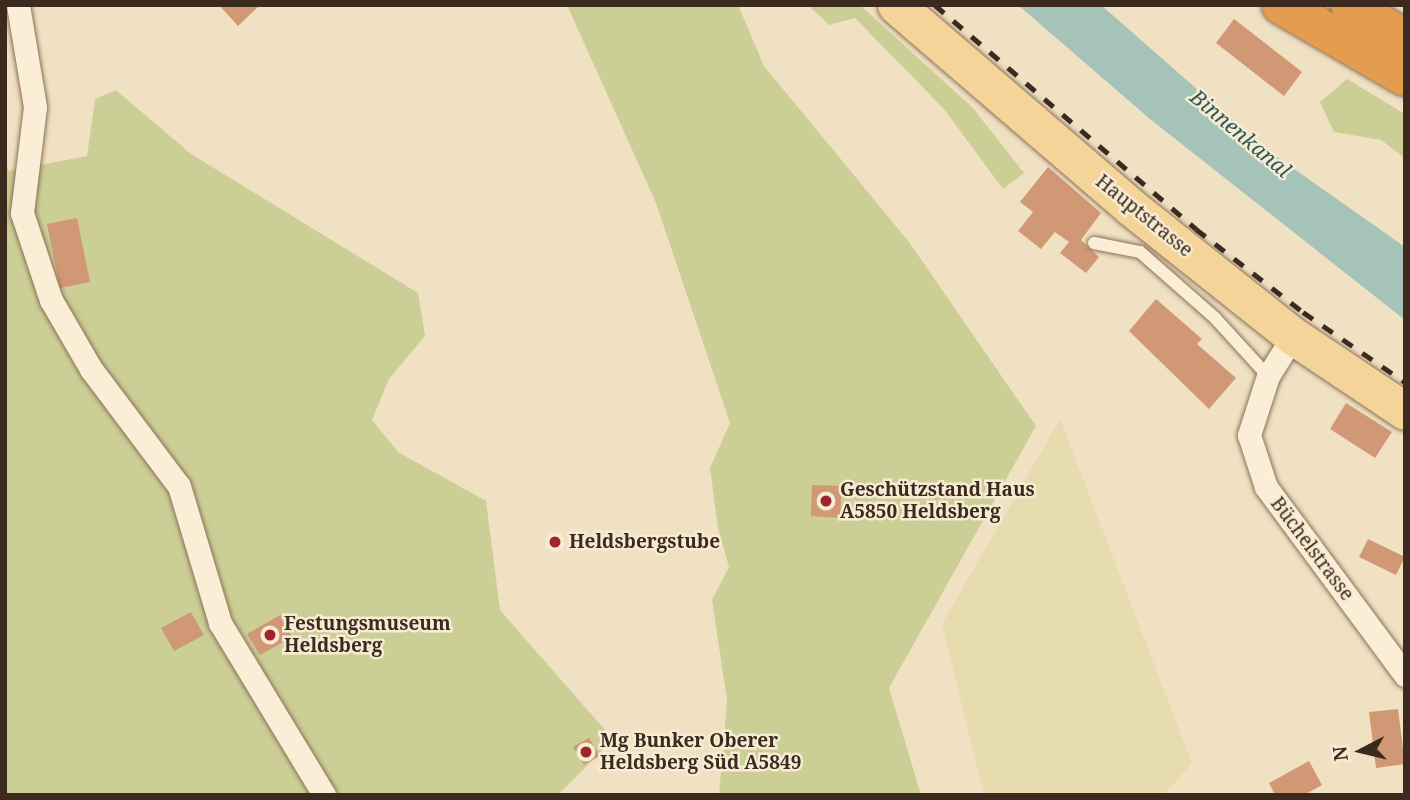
<!DOCTYPE html>
<meta charset="utf-8">
<style>
body{margin:0}
#map{position:relative;width:1410px;height:800px;overflow:hidden;background:#f0e1c3;font-family:"Noto Serif",serif}
div>[style]{position:absolute}
[style*='--x']{left:calc(var(--x)*1px);top:calc(var(--y)*1px);width:calc(var(--w)*1px);rotate:calc(var(--a)*1deg)}
.farmland>*{inset:0;background:#e7dbb0}
.green>*{inset:0;background:#cbcf96}
.water>*{inset:0;background:#a5c3b9}
.building>*{inset:0;background:#d19876}
.roads{filter:drop-shadow(0 0 2px #8c7158) drop-shadow(0 0 2px #8c7158)}
.lane>*{height:12px;margin:-6px;padding:0 6px;transform-origin:6px;border-radius:6px;background:#fbeed6}
.street>*{height:23px;margin:-11.5px;padding:0 11.5px;transform-origin:11.5px;border-radius:11.5px;background:#fbeed6}
.primary>*{height:37px;margin:-18.5px;padding:0 18.5px;transform-origin:18.5px;border-radius:18.5px;background:#f5d499}
.highway>*{height:38px;margin:-19px;padding:0 19px;transform-origin:19px;border-radius:19px;background:#e49c4f}
.rail>*{height:5px;margin-top:-2.5px;transform-origin:0;background:repeating-linear-gradient(90deg,#3b2a1d 0 12px,transparent 0 24px)}
.dots>*{width:19px;height:19px;translate:-50% -50%;box-sizing:border-box;border:4px solid #f7ebd3;border-radius:50%}
span{translate:-50% -50%;white-space:nowrap;text-align:center;line-height:1.15;-webkit-text-stroke:5px #f7ebd3;paint-order:stroke}
.street-label{font-size:19px;color:#3b2a1d}
.poi-label{font-size:19px;color:#3b2a1d;font-weight:700}
.left{translate:0 -50%;text-align:left}
.water-label{font-size:21px;color:#2c5b56;font-style:italic}
.frame{position:absolute;inset:0;border:7px solid #3b2a1d;pointer-events:none}
.north{position:absolute;left:1326px;top:716px;width:70px;height:70px;-webkit-text-stroke:5px #f7ebd3;paint-order:stroke;rotate:263deg;font-size:19px;font-weight:700;line-height:28px;text-align:center;color:#3b2a1d}
.north::after{content:'';display:block;margin:auto;width:24px;height:32px;background:#3b2a1d;clip-path:polygon(50% 0,100% 100%,50% 72%,0 100%)}
</style>
<div id="map">
<div class="farmland">
<div style="clip-path:polygon(1060px 419px,1192px 763px,1163px 795px,984px 795px,942px 624px)"></div>
</div>
<div class="green">
<div style="clip-path:polygon(567px 5px,738px 5px,764px 66px,909px 242px,1036px 426px,889px 688px,921px 795px,719px 795px,727px 700px,712px 600px,729px 567px,718px 528px,710px 468px,730px 423px,656px 203px)"></div>
<div style="clip-path:polygon(808px 5px,860px 5px,973px 108px,1024px 173px,1003px 189px,944px 109px,855px 18px,829px 25px)"></div>
<div style="clip-path:polygon(1347px 79px,1405px 114px,1405px 158px,1381px 140px,1334px 132px,1320px 102px)"></div>
<div style="clip-path:polygon(116px 90px,191px 154px,418px 293px,425px 336px,389px 379px,372px 420px,398px 452px,486px 501px,500px 610px,613px 739px,558px 795px,5px 795px,5px 150px,8px 171px,87px 156px,95px 99px)"></div>
</div>
<div class="water">
<div style="clip-path:polygon(1018px 5px,1101px 5px,1263px 147px,1405px 247px,1405px 320px,1150px 119px)"></div>
</div>
<div class="building">
<div style="clip-path:polygon(219px 5px,260px 5px,238px 26px)"></div>
<div style="clip-path:polygon(1234px 19px,1302px 72px,1284px 96px,1216px 43px)"></div>
<div style="clip-path:polygon(1048px 167px,1101px 213px,1081px 240px,1099px 257px,1086px 273px,1060px 253px,1069px 242px,1055px 232px,1041px 249px,1018px 231px,1033px 212px,1020px 202px)"></div>
<div style="clip-path:polygon(77px 218px,90px 282px,60px 288px,47px 224px)"></div>
<div style="clip-path:polygon(1156px 299px,1202px 339px,1197px 344px,1236px 378px,1209px 409px,1129px 331px)"></div>
<div style="clip-path:polygon(1346px 403px,1392px 432px,1375px 458px,1330px 429px)"></div>
<div style="clip-path:polygon(812px 485px,842px 486px,840px 518px,811px 516px)"></div>
<div style="clip-path:polygon(1368px 539px,1405px 557px,1396px 575px,1359px 557px)"></div>
<div style="clip-path:polygon(191px 612px,204px 635px,174px 651px,161px 628px)"></div>
<div style="clip-path:polygon(280px 615px,292px 637px,260px 655px,247px 634px)"></div>
<div style="clip-path:polygon(1398px 709px,1405px 764px,1376px 768px,1369px 712px)"></div>
<div style="clip-path:polygon(589px 738px,600px 756px,584px 765px,573px 747px)"></div>
<div style="clip-path:polygon(1309px 761px,1322px 785px,1304px 795px,1275px 795px,1269px 783px)"></div>
</div>
<div class="roads">
<div class="lane">
<div style="--x:1094;--y:243;--w:47;--a:11.1"></div>
<div style="--x:1140;--y:252;--w:100;--a:41.3"></div>
<div style="--x:1215;--y:318;--w:79;--a:47.6"></div>
</div>
<div class="street">
<div style="--x:18;--y:5;--w:103;--a:80.5"></div>
<div style="--x:35;--y:107;--w:107;--a:97"></div>
<div style="--x:22;--y:213;--w:92;--a:71.6"></div>
<div style="--x:51;--y:300;--w:80;--a:59.9"></div>
<div style="--x:91;--y:369;--w:146;--a:53.1"></div>
<div style="--x:179;--y:486;--w:143;--a:73.3"></div>
<div style="--x:220;--y:623;--w:201;--a:58.8"></div>
<div style="--x:1293;--y:336;--w:47;--a:122"></div>
<div style="--x:1268;--y:376;--w:62;--a:107.9"></div>
<div style="--x:1249;--y:435;--w:55;--a:71.9"></div>
<div style="--x:1266;--y:487;--w:234;--a:53.5"></div>
</div>
<div class="primary">
<div style="--x:896;--y:5;--w:311;--a:40.7"></div>
<div style="--x:1132;--y:208;--w:206;--a:38.5"></div>
<div style="--x:1293;--y:336;--w:135;--a:33.8"></div>
</div>
<div class="highway">
<div style="--x:1281;--y:5;--w:143;--a:30.1"></div>
<div style="--x:1350;--y:5;--w:65;--a:31.7"></div>
</div>
</div>
<div class="rail">
<div style="--x:935;--y:5;--w:344;--a:40.6"></div>
<div style="--x:1196;--y:229;--w:135;--a:37.8"></div>
<div style="--x:1303;--y:312;--w:124;--a:34.5"></div>
</div>
<div class="dots">
<div style="left:826px;top:501px;background:#9e252c"></div>
<div style="left:555px;top:542px;background:#9e252c"></div>
<div style="left:270px;top:635px;background:#9e252c"></div>
<div style="left:586px;top:752px;background:#9e252c"></div>
</div>
<div class="street-label">
<span style="left:1144px;top:216px;rotate:39deg">Hauptstrasse</span>
<span style="left:1312px;top:549px;rotate:53deg">Büchelstrasse</span>
</div>
<div class="poi-label">
<span class="left" style="left:840px;top:501px">Geschützstand Haus<br>A5850 Heldsberg</span>
<span class="left" style="left:569px;top:542px">Heldsbergstube</span>
<span class="left" style="left:284px;top:635px">Festungsmuseum<br>Heldsberg</span>
<span class="left" style="left:600px;top:752px">Mg Bunker Oberer<br>Heldsberg Süd A5849</span>
</div>
<div class="water-label">
<span style="left:1241px;top:133px;rotate:40deg">Binnenkanal</span>
</div>
<div class="frame"></div>
<div class="north">N</div>
</div>
